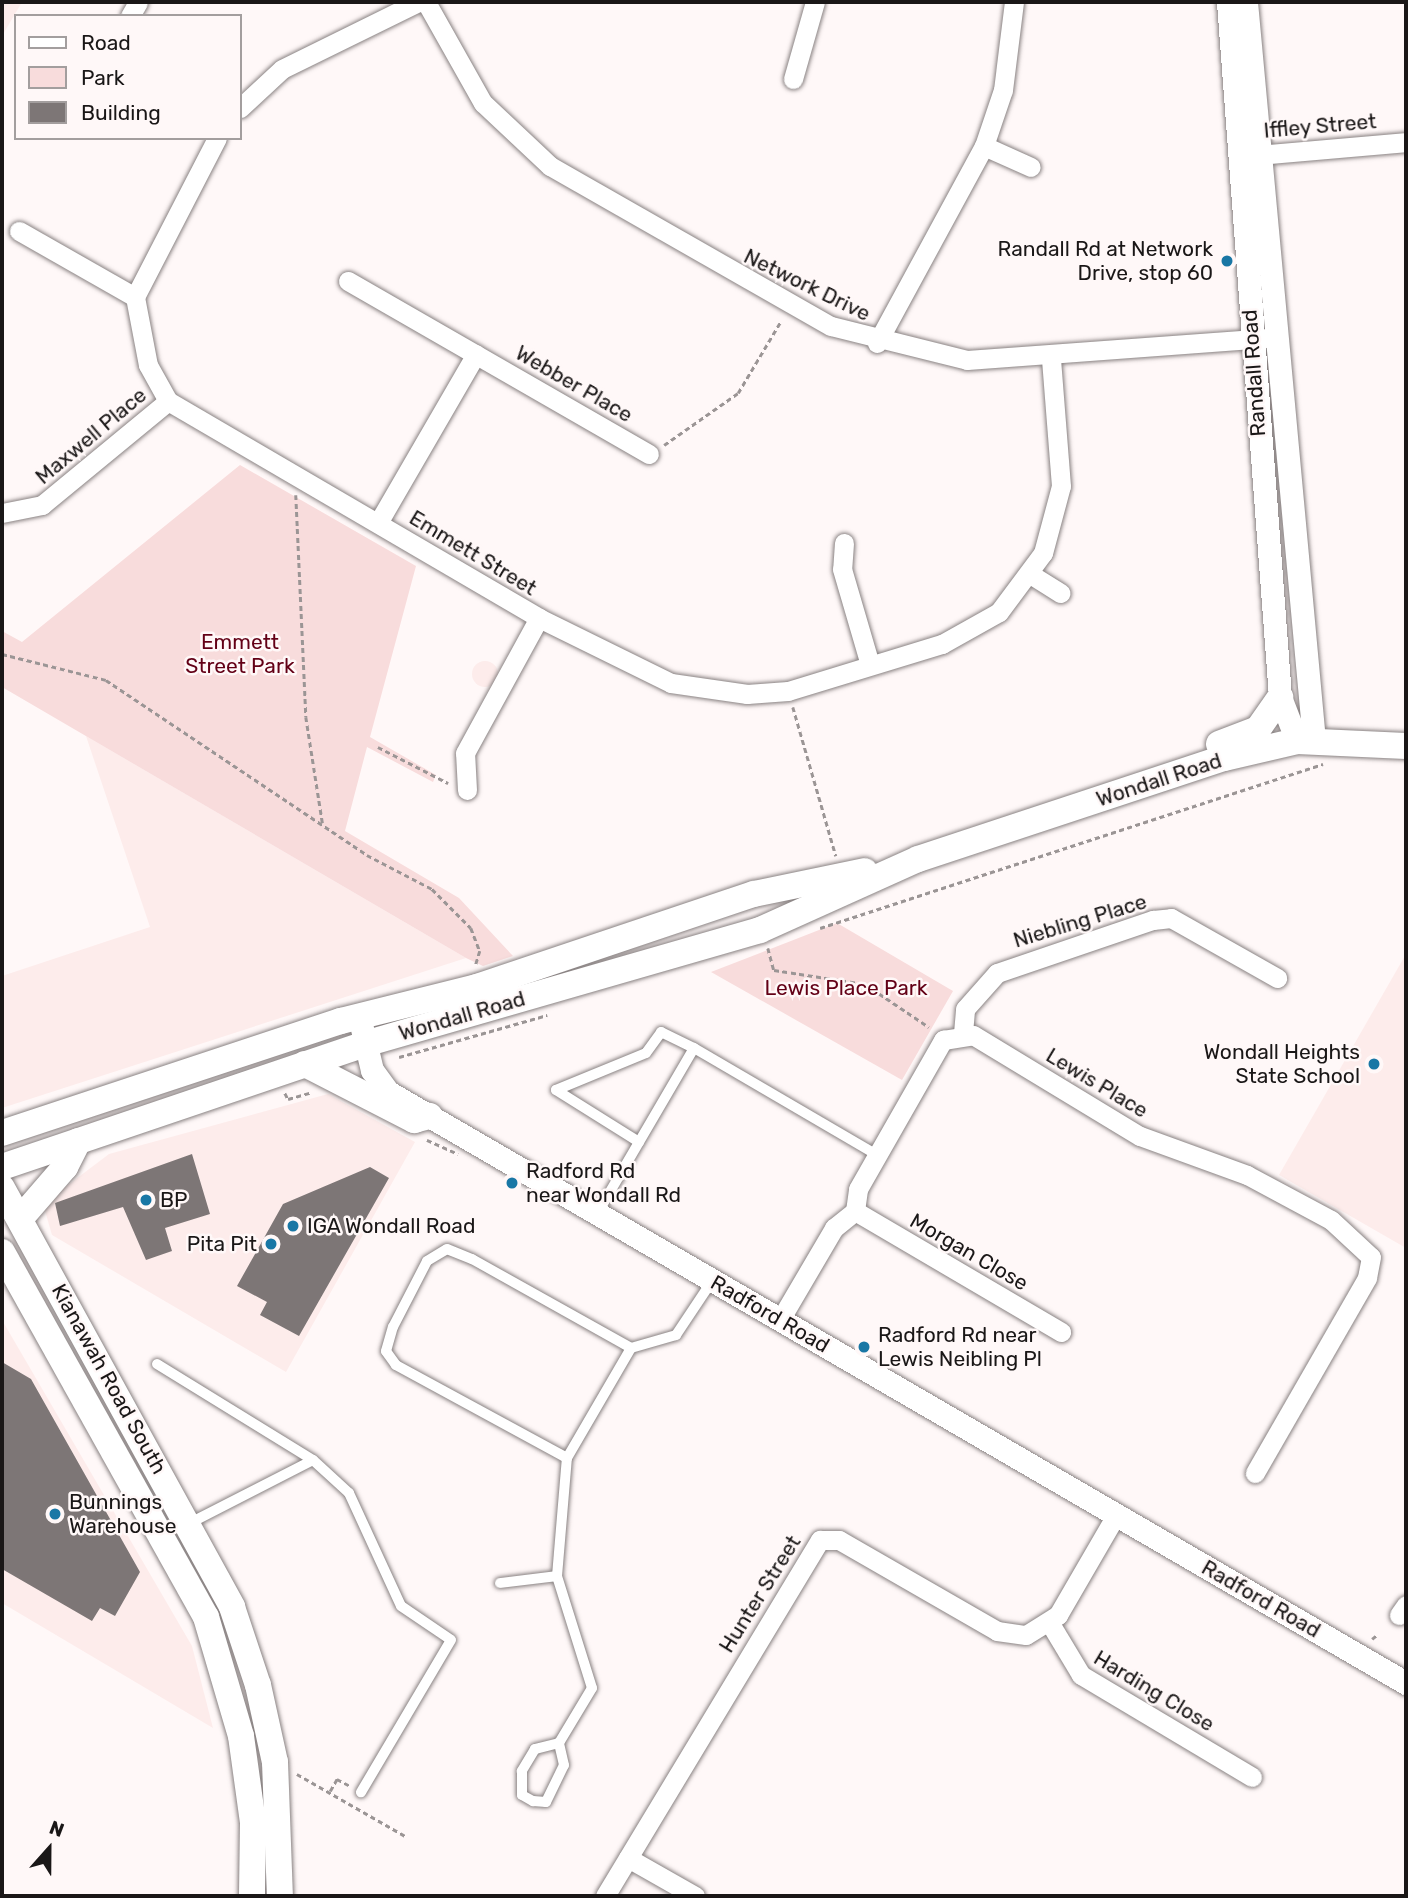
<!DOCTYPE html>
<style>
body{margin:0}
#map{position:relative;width:1408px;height:1898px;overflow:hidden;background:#fff8f8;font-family:Rubik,sans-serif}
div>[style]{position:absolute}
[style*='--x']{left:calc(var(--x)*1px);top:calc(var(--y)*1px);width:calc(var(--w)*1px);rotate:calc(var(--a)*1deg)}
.built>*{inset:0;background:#fdeceb}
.round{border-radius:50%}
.green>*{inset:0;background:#f8dcdc}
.building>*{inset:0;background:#7d7676}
.path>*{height:2.5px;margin-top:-1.25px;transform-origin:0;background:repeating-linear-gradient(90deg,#9b9595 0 5px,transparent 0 8.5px)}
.roads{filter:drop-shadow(0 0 2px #898282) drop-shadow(0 0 2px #898282)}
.service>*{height:10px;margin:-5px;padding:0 5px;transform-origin:5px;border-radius:5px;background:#fff}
.minor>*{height:19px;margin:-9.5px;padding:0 9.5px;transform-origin:9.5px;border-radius:9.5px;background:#fff}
.tertiary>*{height:23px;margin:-11.5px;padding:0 11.5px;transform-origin:11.5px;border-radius:11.5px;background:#fff}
.secondary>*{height:26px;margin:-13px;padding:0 13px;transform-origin:13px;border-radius:13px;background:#fff}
.dots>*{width:19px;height:19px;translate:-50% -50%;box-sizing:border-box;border:4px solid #fff8f8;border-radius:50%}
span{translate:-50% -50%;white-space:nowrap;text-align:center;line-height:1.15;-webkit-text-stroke:5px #fff8f8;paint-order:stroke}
.street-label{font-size:21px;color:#1a1717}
.poi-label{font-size:21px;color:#1a1717}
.right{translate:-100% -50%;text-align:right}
.left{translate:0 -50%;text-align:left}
.park-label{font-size:21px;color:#630016}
.frame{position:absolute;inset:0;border:4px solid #1a1717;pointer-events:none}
.legend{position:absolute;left:14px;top:14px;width:228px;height:126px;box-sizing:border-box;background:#fff8f8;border:2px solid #a39e9e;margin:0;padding:9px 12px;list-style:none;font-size:21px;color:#1a1717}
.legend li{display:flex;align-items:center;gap:14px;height:35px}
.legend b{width:35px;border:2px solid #a39e9e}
.north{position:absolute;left:14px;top:1814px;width:70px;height:70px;-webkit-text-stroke:5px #fff8f8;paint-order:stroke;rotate:21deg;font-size:19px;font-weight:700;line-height:28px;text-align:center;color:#1a1717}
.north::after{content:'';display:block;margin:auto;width:24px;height:32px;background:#1a1717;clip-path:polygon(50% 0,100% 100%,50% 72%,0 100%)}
</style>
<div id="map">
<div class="built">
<div style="clip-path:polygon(2px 2px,22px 2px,2px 36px)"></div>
<div class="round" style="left:472px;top:661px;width:26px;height:26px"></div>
<div style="clip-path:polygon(86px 736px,466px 958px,2px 1108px,2px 976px,150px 927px)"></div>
<div style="clip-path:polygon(1406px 954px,1406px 1248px,1279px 1175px)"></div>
<div style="clip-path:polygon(328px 1094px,415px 1142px,286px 1372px,52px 1235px,43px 1204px,109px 1154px)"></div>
<div style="clip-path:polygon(2px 1320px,192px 1646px,213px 1728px,2px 1603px)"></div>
</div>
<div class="green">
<div style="clip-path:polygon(240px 465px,416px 566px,370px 737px,436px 775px,433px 782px,367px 747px,345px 831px,459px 898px,513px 956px,483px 966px,466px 958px,2px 687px,2px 631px,22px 642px)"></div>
<div style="clip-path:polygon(837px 923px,953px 991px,902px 1080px,711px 972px)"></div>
</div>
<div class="building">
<div style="clip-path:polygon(192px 1154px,210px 1214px,165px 1228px,172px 1251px,146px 1260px,123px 1207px,60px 1226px,55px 1203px)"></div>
<div style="clip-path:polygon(370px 1167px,389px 1178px,299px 1336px,260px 1315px,267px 1302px,237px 1286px,283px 1204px)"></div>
<div style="clip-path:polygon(2px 1362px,31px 1379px,140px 1572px,115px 1616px,100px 1608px,92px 1621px,2px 1569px)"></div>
</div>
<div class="path">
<div style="--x:664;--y:445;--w:90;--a:-35.1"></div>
<div style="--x:738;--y:393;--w:84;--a:-59.2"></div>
<div style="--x:296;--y:495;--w:222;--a:87.4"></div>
<div style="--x:306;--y:717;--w:109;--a:81.1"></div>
<div style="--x:2;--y:654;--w:107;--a:14"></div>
<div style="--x:106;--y:680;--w:314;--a:33.8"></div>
<div style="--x:367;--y:855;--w:73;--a:27.6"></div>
<div style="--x:432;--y:889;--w:55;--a:45"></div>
<div style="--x:471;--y:928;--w:25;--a:69"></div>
<div style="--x:480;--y:951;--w:14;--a:107"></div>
<div style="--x:793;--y:707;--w:155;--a:73.9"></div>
<div style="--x:378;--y:747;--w:79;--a:27.2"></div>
<div style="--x:820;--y:928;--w:529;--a:-18.06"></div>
<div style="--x:768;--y:948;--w:23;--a:75"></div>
<div style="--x:774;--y:970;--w:92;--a:8.7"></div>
<div style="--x:865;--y:984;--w:77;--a:33.9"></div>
<div style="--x:399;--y:1057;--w:154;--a:-15.8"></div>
<div style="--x:285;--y:1093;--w:7;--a:63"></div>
<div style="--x:288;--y:1099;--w:25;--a:-16"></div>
<div style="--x:427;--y:1140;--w:34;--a:24"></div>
<div style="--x:1372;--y:1639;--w:8;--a:-40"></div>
<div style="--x:297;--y:1774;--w:127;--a:29.8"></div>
<div style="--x:330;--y:1791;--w:14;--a:-60"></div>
<div style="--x:337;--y:1779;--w:15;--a:28"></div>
</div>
<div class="roads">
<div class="service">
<div style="--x:639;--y:1142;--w:98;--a:-147.9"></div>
<div style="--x:556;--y:1090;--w:97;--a:-22.3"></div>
<div style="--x:646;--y:1053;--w:26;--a:-54"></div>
<div style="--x:661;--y:1032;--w:37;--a:26"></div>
<div style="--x:597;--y:1214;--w:192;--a:-59.7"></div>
<div style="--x:694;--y:1048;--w:212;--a:30.3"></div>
<div style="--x:157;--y:1364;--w:183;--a:31.6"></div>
<div style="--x:313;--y:1460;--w:49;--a:42.5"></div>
<div style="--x:349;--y:1493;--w:124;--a:65.3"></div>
<div style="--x:401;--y:1606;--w:60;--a:34.2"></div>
<div style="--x:451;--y:1640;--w:177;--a:120.6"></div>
<div style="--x:567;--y:1458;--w:195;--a:-151.5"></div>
<div style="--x:396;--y:1365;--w:17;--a:-126"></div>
<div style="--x:386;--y:1351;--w:25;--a:-74"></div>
<div style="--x:393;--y:1327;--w:74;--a:-62.7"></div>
<div style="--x:427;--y:1261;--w:23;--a:-31"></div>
<div style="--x:447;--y:1249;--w:27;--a:22"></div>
<div style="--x:472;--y:1259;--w:182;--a:29.2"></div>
<div style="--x:190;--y:1523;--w:138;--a:-27.1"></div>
<div style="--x:500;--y:1583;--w:57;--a:-7"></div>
<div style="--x:559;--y:1743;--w:25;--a:166"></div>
<div style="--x:535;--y:1749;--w:26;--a:121"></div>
<div style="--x:522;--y:1771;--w:24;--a:90"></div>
<div style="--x:522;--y:1795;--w:13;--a:29"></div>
<div style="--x:533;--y:1801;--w:13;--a:4"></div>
<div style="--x:546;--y:1802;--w:41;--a:-64.1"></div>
<div style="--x:564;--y:1765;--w:23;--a:-103"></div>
<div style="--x:559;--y:1743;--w:64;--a:-59"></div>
<div style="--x:592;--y:1688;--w:117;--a:-107.4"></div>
<div style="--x:557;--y:1576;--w:118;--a:-85.2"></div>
<div style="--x:567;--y:1458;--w:127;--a:-59.8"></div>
<div style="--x:631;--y:1348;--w:47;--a:-16.1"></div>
<div style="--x:676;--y:1335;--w:65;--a:-56.3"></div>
</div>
<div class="minor">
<div style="--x:426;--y:2;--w:116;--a:60.6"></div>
<div style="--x:483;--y:103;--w:92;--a:43.2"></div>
<div style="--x:550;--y:166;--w:323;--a:29.7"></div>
<div style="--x:831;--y:326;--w:140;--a:14"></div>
<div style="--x:967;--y:360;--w:299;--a:-4.2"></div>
<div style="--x:130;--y:16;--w:16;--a:-60"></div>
<div style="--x:793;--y:79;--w:80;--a:-74.1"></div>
<div style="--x:240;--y:108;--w:57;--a:-42.9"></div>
<div style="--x:282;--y:69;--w:152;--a:-26.2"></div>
<div style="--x:217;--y:138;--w:179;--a:117.3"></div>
<div style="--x:135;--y:297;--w:69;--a:79.2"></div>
<div style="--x:148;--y:365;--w:41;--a:60.9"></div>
<div style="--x:168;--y:401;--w:430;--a:30.3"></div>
<div style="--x:539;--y:618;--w:147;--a:26.2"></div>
<div style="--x:671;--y:683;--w:77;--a:8.2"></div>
<div style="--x:747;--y:694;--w:41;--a:-4.2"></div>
<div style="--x:788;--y:691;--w:161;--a:-17"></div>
<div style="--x:942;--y:644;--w:65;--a:-29.3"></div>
<div style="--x:999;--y:612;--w:74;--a:-53.3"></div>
<div style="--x:1043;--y:553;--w:69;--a:-75"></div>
<div style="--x:1061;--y:486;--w:128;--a:-94.5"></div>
<div style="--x:984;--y:146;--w:51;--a:24.1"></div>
<div style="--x:1247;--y:156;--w:160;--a:-5"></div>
<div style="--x:19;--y:231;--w:133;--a:29.6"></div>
<div style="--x:348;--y:281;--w:347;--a:29.9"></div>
<div style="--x:877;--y:343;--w:224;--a:-61.5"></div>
<div style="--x:984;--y:146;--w:59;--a:-71.3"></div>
<div style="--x:1003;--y:90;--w:89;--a:-82.9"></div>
<div style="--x:2;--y:513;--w:41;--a:-11.3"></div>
<div style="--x:42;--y:505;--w:163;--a:-39.5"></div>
<div style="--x:378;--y:523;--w:195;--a:-59.9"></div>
<div style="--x:844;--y:543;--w:26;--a:94"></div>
<div style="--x:842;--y:569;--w:100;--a:73.7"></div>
<div style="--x:1030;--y:574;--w:36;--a:32"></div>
<div style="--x:467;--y:790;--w:37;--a:-93"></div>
<div style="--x:465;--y:753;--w:154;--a:-61.3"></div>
<div style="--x:963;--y:1033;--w:24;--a:-85"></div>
<div style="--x:965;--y:1009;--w:48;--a:-48.4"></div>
<div style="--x:997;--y:973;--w:165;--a:-18.8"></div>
<div style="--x:1153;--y:920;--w:18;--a:-6"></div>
<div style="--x:1171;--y:918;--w:122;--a:29.5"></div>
<div style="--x:855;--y:1211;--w:239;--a:30.4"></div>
<div style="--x:780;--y:1320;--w:107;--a:-59.6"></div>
<div style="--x:834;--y:1228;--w:27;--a:-39"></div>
<div style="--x:855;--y:1211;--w:22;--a:-82"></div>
<div style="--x:858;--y:1189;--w:172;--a:-60.3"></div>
<div style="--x:943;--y:1040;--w:30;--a:-9"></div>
<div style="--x:973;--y:1035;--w:195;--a:31.2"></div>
<div style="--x:1140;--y:1136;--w:114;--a:20"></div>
<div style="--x:1247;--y:1175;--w:95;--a:28.2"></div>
<div style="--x:1331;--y:1220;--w:54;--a:42.8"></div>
<div style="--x:1371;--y:1257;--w:21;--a:101"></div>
<div style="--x:1367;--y:1278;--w:225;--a:119.9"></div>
<div style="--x:1399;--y:1615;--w:12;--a:-55"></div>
<div style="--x:1051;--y:1625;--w:58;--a:59"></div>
<div style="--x:1081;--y:1675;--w:199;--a:30.8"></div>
<div style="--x:628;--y:1858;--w:77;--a:29.6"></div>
<div style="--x:605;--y:1896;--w:416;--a:-58.9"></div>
<div style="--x:820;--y:1540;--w:19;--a:0"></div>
<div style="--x:839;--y:1540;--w:182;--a:29.9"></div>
<div style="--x:997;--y:1631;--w:29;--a:8"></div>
<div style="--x:1026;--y:1635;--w:38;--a:-32"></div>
<div style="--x:1058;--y:1615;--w:116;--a:-59.9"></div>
</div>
<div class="tertiary">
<div style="--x:1228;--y:2;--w:697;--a:85.72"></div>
<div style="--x:1280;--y:697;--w:47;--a:68.9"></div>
<div style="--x:1246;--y:2;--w:742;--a:84.74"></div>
<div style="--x:359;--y:1016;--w:56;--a:76.5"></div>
<div style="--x:372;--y:1070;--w:27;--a:54"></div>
<div style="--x:388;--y:1092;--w:1177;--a:30.14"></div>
</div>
<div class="secondary">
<div style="--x:1219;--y:744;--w:42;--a:-21"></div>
<div style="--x:1258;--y:729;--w:39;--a:-55"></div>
<div style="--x:305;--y:1064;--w:123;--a:27.2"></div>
<div style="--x:414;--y:1120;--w:16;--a:-15"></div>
<div style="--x:2;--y:1133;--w:357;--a:-18.3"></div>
<div style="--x:341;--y:1021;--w:140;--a:-14"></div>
<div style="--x:477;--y:987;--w:292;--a:-18.6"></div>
<div style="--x:754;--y:894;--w:113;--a:-11.7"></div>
<div style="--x:2;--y:1167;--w:383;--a:-18.7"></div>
<div style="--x:365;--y:1044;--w:411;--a:-16.1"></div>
<div style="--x:760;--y:930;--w:173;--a:-24.2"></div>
<div style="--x:918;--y:859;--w:322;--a:-18.3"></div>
<div style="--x:1224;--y:758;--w:75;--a:-13.1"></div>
<div style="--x:1297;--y:741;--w:109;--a:2.6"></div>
<div style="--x:2;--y:1188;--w:478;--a:61.2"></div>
<div style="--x:232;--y:1607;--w:82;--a:71.6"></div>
<div style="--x:258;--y:1685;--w:79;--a:77.6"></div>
<div style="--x:275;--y:1762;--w:134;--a:87.9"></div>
<div style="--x:20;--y:1219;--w:69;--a:-49.1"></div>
<div style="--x:65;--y:1167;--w:29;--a:-63"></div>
<div style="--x:2;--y:1252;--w:418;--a:60.8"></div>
<div style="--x:206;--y:1617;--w:124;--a:73.6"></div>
<div style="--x:241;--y:1736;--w:88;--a:82.1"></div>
<div style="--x:253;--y:1823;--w:73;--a:90.8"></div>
</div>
</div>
<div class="dots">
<div style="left:1227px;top:261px;background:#1977a5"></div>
<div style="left:1374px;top:1064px;background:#1977a5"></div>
<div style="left:512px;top:1183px;background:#1977a5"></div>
<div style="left:146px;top:1200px;background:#1977a5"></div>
<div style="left:293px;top:1226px;background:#1977a5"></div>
<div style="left:271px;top:1244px;background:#1977a5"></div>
<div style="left:864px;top:1347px;background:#1977a5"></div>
<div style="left:55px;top:1514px;background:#1977a5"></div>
</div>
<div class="street-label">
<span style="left:1320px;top:126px;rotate:-5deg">Iffley Street</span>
<span style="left:807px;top:285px;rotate:26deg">Network Drive</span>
<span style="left:1254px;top:373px;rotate:-94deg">Randall Road</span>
<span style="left:574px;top:384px;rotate:30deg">Webber Place</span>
<span style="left:91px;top:436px;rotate:-40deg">Maxwell Place</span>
<span style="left:473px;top:553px;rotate:31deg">Emmett Street</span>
<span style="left:1159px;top:780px;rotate:-18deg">Wondall Road</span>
<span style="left:1080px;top:921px;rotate:-17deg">Niebling Place</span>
<span style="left:462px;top:1016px;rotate:-16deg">Wondall Road</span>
<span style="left:1097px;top:1083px;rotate:31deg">Lewis Place</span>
<span style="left:969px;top:1252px;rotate:30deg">Morgan Close</span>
<span style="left:770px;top:1314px;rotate:30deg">Radford Road</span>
<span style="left:109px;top:1379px;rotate:61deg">Kianawah Road South</span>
<span style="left:760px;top:1594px;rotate:-58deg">Hunter Street</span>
<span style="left:1261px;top:1599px;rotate:30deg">Radford Road</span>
<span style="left:1154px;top:1691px;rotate:31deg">Harding Close</span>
</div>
<div class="poi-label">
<span class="right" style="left:1213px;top:261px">Randall Rd at Network<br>Drive, stop 60</span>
<span class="right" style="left:1360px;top:1064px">Wondall Heights<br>State School</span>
<span class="left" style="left:526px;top:1183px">Radford Rd<br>near Wondall Rd</span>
<span class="left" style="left:160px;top:1200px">BP</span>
<span class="left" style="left:307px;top:1226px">IGA Wondall Road</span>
<span class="right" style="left:257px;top:1244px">Pita Pit</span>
<span class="left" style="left:878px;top:1347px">Radford Rd near<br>Lewis Neibling Pl</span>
<span class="left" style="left:69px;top:1514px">Bunnings<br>Warehouse</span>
</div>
<div class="park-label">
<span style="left:240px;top:654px">Emmett<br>Street Park</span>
<span style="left:846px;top:988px">Lewis Place Park</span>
</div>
<div class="frame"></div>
<ul class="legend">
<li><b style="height:9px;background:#fff"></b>Road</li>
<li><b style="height:19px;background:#f8dcdc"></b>Park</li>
<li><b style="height:19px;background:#7d7676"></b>Building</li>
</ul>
<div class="north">N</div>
</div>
